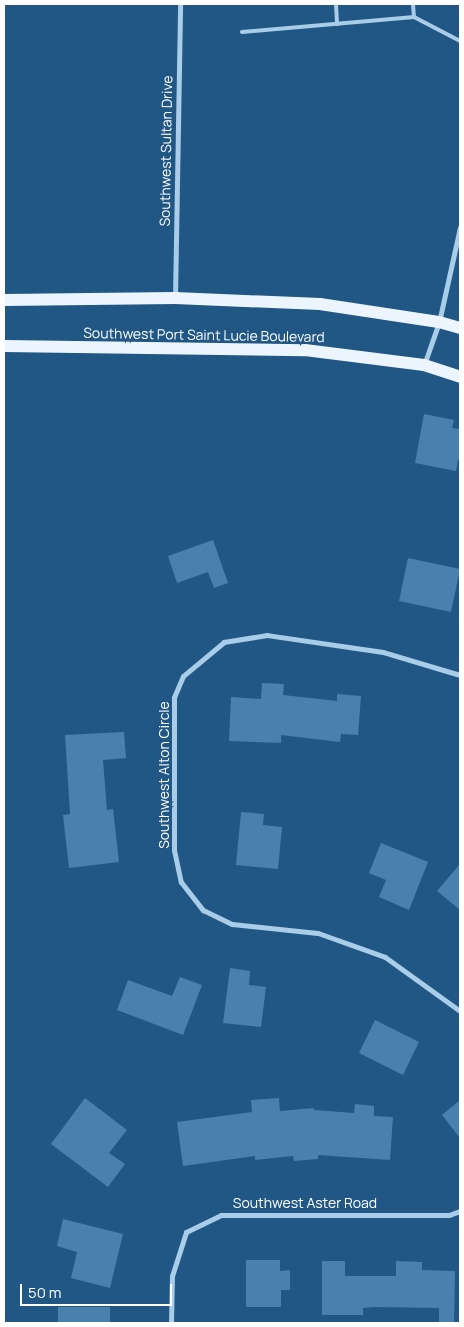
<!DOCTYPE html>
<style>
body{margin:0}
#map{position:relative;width:464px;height:1327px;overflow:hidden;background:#215784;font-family:Manrope,sans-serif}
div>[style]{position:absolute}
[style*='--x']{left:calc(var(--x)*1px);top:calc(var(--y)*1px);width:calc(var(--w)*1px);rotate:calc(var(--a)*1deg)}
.building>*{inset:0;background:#4981ad}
.lane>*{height:4px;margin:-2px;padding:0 2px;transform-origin:2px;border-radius:2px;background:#a9cde9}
.street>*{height:5px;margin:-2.5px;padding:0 2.5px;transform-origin:2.5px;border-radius:2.5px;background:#a9cde9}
.primary>*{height:12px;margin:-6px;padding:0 6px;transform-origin:6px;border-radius:6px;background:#ecf5fe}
span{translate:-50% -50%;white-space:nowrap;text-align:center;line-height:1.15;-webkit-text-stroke:4px #215784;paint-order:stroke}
.street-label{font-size:14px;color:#fff}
.frame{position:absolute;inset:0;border:5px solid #fff;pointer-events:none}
.scale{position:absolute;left:20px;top:1284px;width:152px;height:22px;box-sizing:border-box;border:2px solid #fff;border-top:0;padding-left:6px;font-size:15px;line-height:18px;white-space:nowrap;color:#fff;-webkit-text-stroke:4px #215784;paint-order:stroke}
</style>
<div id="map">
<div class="building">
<div style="clip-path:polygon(424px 414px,454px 420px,452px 428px,460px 429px,460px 460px,458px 460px,456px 471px,415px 463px)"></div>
<div style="clip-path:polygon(213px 540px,228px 583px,214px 588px,208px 572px,177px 583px,168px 556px)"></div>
<div style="clip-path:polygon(408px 558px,460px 569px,451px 612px,399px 601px)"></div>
<div style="clip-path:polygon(262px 683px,284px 684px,283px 695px,337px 701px,337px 694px,361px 696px,358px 735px,341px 734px,340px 742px,281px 735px,281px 743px,229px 741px,231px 697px,261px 699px)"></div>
<div style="clip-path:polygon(124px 732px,126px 758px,103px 760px,107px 810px,113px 809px,119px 862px,69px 868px,63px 815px,70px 814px,65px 735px)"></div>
<div style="clip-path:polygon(241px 812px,264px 814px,263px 825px,282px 827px,278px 869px,236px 865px)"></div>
<div style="clip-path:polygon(381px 843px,428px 862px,409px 910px,379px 897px,386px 880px,369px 873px)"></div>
<div style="clip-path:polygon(460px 864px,460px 910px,437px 891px)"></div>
<div style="clip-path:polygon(230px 968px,250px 971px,249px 985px,266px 987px,261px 1027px,223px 1023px)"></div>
<div style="clip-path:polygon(180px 977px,202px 985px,183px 1035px,117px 1010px,128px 980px,172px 996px)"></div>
<div style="clip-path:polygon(375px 1020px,419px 1042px,403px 1075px,359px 1053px)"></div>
<div style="clip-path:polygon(85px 1098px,127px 1130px,109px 1153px,125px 1164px,108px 1187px,51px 1144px)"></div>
<div style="clip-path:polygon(279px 1098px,280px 1111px,314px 1108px,314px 1110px,354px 1113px,355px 1104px,374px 1106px,374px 1116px,393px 1117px,390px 1160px,318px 1155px,318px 1159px,294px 1161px,293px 1156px,255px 1160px,255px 1156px,183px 1166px,177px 1122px,252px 1112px,251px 1100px)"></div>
<div style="clip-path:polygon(460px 1100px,460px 1138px,442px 1115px)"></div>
<div style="clip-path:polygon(63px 1219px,123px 1234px,110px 1288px,71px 1278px,77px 1252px,57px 1246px)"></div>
<div style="clip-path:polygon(246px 1260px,280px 1260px,280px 1271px,290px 1270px,290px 1290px,281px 1290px,281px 1307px,246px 1307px)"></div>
<div style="clip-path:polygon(322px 1261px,345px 1261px,345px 1276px,396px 1276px,396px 1261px,422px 1262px,422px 1270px,455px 1271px,454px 1323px,439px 1322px,439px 1308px,374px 1307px,363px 1308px,363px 1315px,322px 1315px)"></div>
<div style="clip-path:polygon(58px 1307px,110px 1307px,110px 1323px,58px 1323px)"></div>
</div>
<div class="lane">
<div style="--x:336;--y:4;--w:20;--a:87"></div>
<div style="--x:413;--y:4;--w:13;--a:86"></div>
<div style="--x:242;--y:32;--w:173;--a:-5"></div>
<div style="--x:414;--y:17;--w:52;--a:27.6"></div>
</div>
<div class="street">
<div style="--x:175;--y:298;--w:294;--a:-89"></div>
<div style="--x:424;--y:365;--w:46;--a:-70.8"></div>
<div style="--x:439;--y:322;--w:97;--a:-77.5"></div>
<div style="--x:460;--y:675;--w:80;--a:-163.4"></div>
<div style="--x:383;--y:652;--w:117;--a:-171.7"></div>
<div style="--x:267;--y:635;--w:44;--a:170.8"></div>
<div style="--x:224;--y:642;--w:53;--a:140.3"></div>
<div style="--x:183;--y:676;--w:23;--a:113"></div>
<div style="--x:174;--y:697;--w:153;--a:90"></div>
<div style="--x:174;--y:850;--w:33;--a:78"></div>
<div style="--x:181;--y:882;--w:36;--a:52"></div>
<div style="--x:203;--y:910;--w:32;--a:26"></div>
<div style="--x:232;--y:924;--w:86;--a:6"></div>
<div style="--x:318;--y:933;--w:71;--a:19.7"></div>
<div style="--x:385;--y:957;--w:92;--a:35.8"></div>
<div style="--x:171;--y:1323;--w:47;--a:-88.8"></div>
<div style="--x:172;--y:1276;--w:46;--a:-72.3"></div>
<div style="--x:186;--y:1232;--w:39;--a:-26"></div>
<div style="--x:221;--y:1215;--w:228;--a:0"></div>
<div style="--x:449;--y:1215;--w:12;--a:-20"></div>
</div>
<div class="primary">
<div style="--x:4;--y:300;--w:171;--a:-0.7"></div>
<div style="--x:175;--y:298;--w:145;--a:2.4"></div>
<div style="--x:320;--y:304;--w:120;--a:8.6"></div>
<div style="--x:439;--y:322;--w:22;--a:16"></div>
<div style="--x:4;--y:346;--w:301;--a:0.8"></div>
<div style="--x:305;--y:350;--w:120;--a:7.2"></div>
<div style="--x:424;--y:365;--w:38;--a:18"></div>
</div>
<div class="street-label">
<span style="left:166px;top:151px;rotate:-89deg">Southwest Sultan Drive</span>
<span style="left:204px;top:335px;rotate:1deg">Southwest Port Saint Lucie Boulevard</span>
<span style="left:164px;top:775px;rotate:-90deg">Southwest Alton Circle</span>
<span style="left:305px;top:1203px">Southwest Aster Road</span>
</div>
<div class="frame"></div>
<div class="scale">50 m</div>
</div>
